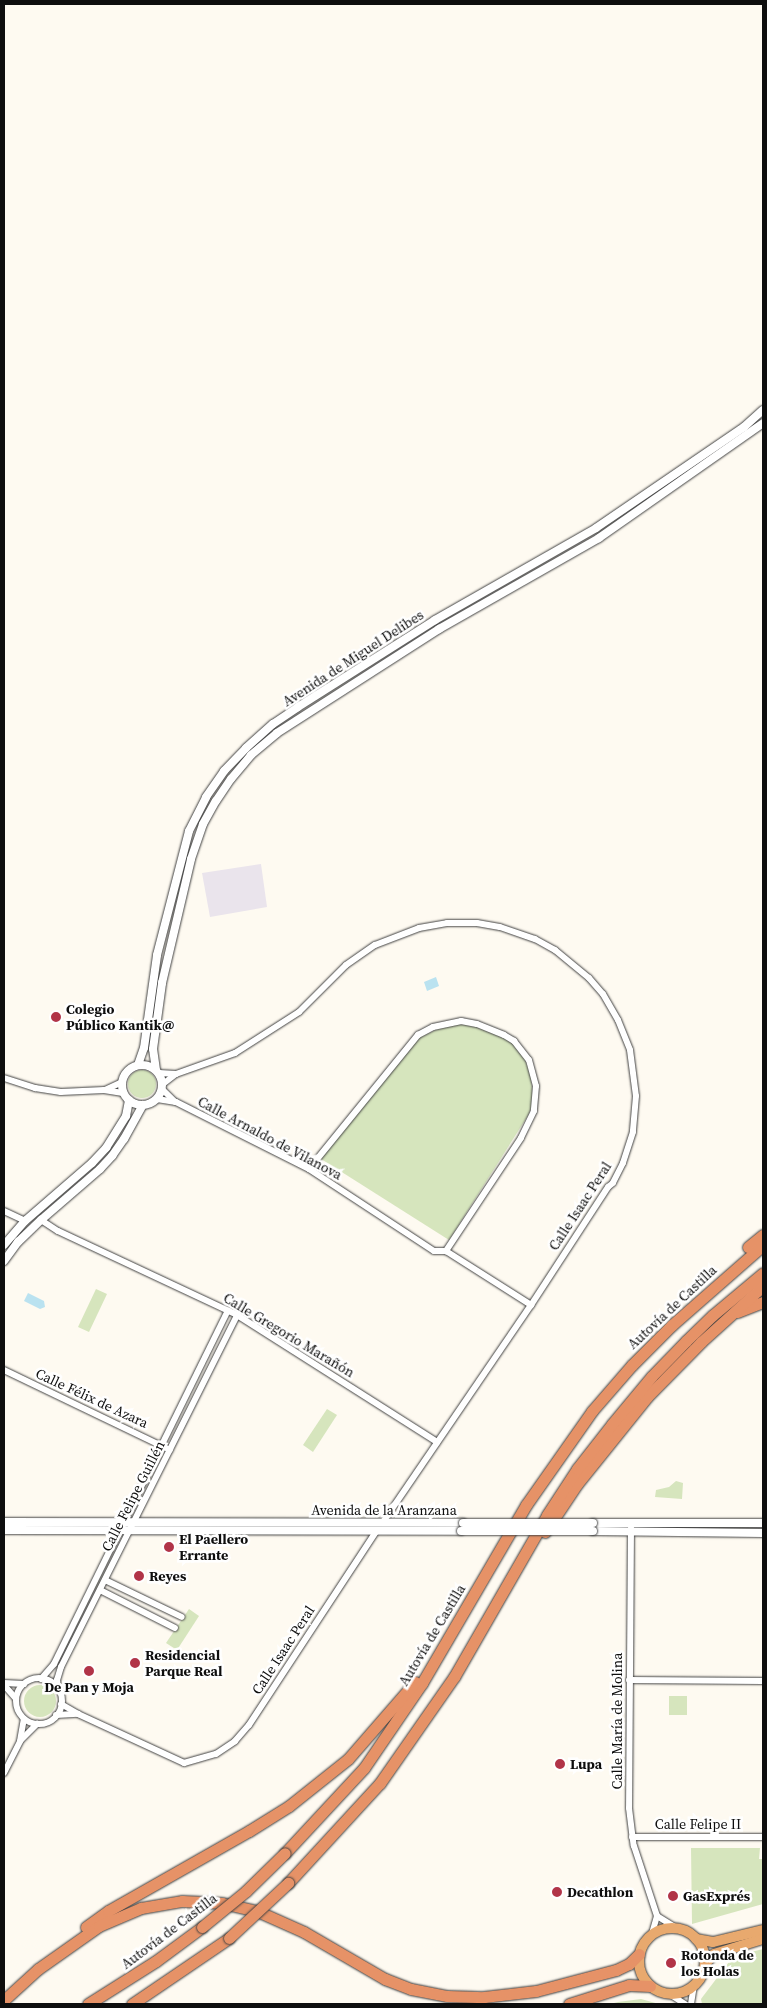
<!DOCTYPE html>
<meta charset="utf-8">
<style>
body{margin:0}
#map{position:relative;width:767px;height:2008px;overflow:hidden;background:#fefaf1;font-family:"Source Serif 4",serif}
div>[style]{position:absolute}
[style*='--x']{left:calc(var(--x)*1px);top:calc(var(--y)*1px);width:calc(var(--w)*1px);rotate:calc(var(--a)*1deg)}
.industrial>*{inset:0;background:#eae4ec}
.green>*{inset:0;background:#d6e5bd}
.round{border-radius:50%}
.water>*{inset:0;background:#bae2f0}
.roads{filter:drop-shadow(0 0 1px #414141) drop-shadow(0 0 1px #414141)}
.minor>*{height:6px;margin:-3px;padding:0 3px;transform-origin:3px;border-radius:3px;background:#fff}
.minor>.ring{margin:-3px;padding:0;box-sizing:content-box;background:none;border:6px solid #fff;border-radius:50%}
.tertiary>*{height:8px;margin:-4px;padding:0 4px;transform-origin:4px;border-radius:4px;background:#fff}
.tertiary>.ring{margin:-4px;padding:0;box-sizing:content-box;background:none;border:8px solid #fff;border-radius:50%}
.trunk>*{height:10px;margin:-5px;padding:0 5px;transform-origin:5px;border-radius:5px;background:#e8a96e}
.trunk>.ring{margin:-5px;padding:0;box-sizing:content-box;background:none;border:10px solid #e8a96e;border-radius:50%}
.motorway>*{height:11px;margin:-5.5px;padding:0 5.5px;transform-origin:5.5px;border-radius:5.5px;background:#e69267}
.bridges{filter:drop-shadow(0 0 1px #414141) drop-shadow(0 0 1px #414141)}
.tertiary-bridge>*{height:8px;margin:-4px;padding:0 4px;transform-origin:4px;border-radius:4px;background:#fff}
.motorway-bridge>*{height:11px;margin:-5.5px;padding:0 5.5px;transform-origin:5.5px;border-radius:5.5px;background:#e69267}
.dots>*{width:14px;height:14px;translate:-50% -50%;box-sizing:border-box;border:2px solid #fff;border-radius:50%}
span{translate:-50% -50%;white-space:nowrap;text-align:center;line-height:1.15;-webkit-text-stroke:5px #fff;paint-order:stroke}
.street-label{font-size:14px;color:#0e0e0e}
.poi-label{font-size:14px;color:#0e0e0e;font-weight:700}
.left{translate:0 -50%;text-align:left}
.frame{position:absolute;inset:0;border:5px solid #0e0e0e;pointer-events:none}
</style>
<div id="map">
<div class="industrial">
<div style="clip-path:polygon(261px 864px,267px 907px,210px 917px,202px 873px)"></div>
</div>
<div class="green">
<div style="clip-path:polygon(460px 1024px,476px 1027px,507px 1039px,515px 1046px,524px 1057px,531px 1077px,533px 1101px,529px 1114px,449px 1240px,318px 1157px,419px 1038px,440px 1028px)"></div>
<div class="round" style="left:128px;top:1070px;width:28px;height:28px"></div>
<div style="clip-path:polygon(96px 1289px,107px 1294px,89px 1332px,78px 1327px)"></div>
<div style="clip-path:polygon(327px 1409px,337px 1415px,313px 1452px,303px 1445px)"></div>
<div style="clip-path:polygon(676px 1481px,683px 1483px,682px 1499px,655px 1497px,656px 1490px,669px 1487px)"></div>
<div style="clip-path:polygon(189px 1609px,199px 1616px,177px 1650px,166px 1643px)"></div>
<div class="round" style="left:24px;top:1685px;width:32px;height:32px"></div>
<div style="clip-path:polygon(669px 1696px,687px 1696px,687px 1715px,669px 1715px)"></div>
<div style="clip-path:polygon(691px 1848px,760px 1848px,759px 1859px,763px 1859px,763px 1904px,692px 1924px)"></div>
<div style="clip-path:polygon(763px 1949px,763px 2004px,702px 2004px,701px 1999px,729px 1962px,739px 1955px)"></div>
<div style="clip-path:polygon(641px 1999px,659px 2004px,610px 2004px,618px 2002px)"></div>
</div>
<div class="water">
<div style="clip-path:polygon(436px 977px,439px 986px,427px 991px,424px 982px)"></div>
<div style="clip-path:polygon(28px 1293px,44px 1301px,45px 1307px,40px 1309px,24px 1301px)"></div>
</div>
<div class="roads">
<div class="minor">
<div style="--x:159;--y:1073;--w:17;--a:3"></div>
<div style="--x:176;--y:1074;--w:63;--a:-19.6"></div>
<div style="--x:235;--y:1053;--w:76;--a:-32.6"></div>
<div style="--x:299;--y:1012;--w:66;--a:-45"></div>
<div style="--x:346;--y:965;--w:35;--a:-35"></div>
<div style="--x:375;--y:945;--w:47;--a:-21.1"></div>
<div style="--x:419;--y:928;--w:28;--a:-10"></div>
<div style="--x:447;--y:923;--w:30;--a:0"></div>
<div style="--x:477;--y:923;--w:23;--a:10"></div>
<div style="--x:500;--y:927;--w:37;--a:19"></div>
<div style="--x:535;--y:939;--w:23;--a:29"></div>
<div style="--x:555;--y:950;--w:44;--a:39.5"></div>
<div style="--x:589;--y:978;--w:21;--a:49"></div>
<div style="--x:603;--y:994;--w:30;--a:60"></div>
<div style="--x:618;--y:1020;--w:32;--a:68"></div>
<div style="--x:630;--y:1050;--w:46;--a:82.6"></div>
<div style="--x:636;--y:1096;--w:36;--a:95"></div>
<div style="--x:633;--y:1132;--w:33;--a:108"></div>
<div style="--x:623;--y:1163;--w:22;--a:117"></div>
<div style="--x:613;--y:1183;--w:6;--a:141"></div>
<div style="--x:608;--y:1187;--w:141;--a:123.1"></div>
<div style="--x:531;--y:1305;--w:263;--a:124.3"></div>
<div style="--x:4;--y:1078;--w:33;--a:18"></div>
<div style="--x:35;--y:1088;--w:26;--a:9"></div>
<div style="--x:61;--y:1092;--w:43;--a:-2.7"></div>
<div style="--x:104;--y:1090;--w:19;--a:9"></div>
<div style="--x:163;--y:1084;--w:16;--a:-38"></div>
<div style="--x:162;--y:1089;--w:18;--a:45"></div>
<div style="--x:105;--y:1090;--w:19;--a:-25"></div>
<div style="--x:157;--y:1099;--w:19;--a:9"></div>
<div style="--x:176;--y:1102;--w:149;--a:26.7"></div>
<div style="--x:309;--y:1169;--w:149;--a:33.3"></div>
<div style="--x:434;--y:1251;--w:12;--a:0"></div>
<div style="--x:446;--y:1251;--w:101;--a:32.4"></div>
<div style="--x:309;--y:1169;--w:173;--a:-50.9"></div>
<div style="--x:418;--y:1035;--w:17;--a:-28"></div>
<div style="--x:433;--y:1027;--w:29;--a:-12"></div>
<div style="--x:461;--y:1021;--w:16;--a:11"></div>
<div style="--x:477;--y:1024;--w:29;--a:22"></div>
<div style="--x:504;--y:1035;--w:12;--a:31"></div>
<div style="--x:514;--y:1041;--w:24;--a:52"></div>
<div style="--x:529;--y:1060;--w:27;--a:75"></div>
<div style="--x:536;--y:1086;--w:25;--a:95"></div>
<div style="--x:534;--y:1111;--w:30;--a:116"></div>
<div style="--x:521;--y:1138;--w:136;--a:123.6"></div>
<div style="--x:4;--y:1211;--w:23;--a:25"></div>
<div style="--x:41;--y:1220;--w:20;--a:33"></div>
<div style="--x:58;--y:1231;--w:198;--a:25.1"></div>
<div style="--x:237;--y:1315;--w:237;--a:32.4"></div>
<div style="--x:4;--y:1370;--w:184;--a:25.7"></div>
<div style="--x:631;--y:1528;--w:280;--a:90.4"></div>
<div style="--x:629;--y:1808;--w:38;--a:83"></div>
<div style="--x:634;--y:1846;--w:74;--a:71.8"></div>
<div style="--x:657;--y:1916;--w:19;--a:106"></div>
<div style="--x:105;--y:1580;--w:85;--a:25.7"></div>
<div style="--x:100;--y:1590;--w:84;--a:26.9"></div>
<div class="ring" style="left:16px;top:1678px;width:40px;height:40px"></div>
<div style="--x:41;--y:1679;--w:20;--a:-49"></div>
<div style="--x:54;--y:1664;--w:394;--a:-63.8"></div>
<div style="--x:629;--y:1680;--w:134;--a:0.4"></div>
<div style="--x:4;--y:1683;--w:20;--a:3"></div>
<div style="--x:4;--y:1685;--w:18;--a:49"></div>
<div style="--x:58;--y:1689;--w:9;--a:-96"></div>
<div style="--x:57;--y:1680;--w:14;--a:-73"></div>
<div style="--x:61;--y:1667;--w:394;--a:-63.4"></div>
<div style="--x:61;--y:1704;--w:20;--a:30"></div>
<div style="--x:78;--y:1714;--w:117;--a:24.8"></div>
<div style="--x:184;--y:1763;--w:33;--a:-16"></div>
<div style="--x:216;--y:1754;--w:23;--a:-34"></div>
<div style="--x:235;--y:1741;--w:21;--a:-49"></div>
<div style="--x:249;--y:1725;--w:233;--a:-56.7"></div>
<div style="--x:56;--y:1715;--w:22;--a:-3"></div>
<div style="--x:21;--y:1740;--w:23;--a:-45"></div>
<div style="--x:4;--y:1773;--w:36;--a:-63"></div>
<div style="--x:20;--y:1741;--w:22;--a:-80"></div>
<div style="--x:632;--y:1837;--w:131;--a:0"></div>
<div style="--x:657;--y:1916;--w:22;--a:32"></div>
<div style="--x:671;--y:1995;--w:17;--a:33"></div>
<div style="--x:691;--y:2004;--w:18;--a:-81"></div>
</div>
<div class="tertiary">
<div class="ring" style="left:122px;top:1065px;width:32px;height:32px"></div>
<div style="--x:138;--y:1065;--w:18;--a:-71"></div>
<div style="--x:144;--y:1048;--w:94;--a:-82"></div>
<div style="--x:157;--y:955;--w:128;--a:-75.5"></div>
<div style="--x:189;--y:831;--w:38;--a:-63"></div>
<div style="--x:206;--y:797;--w:32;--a:-55"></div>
<div style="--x:224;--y:771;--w:32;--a:-46"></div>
<div style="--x:246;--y:748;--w:36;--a:-42"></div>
<div style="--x:273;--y:724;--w:30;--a:-34"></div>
<div style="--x:298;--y:707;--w:162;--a:-32.4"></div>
<div style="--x:435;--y:620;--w:185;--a:-29.7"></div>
<div style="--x:596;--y:528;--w:179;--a:-34.3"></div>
<div style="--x:744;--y:427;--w:25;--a:-42"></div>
<div style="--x:156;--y:1070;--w:21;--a:-98"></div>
<div style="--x:153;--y:1049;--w:67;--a:-82.2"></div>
<div style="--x:162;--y:983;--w:127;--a:-76.8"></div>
<div style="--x:191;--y:859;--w:37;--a:-71"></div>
<div style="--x:203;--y:824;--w:26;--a:-61"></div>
<div style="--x:216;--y:801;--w:27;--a:-56"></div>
<div style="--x:231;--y:779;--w:31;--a:-50"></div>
<div style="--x:251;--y:755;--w:34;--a:-40"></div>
<div style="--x:277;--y:733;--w:193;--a:-32.7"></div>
<div style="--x:439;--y:629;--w:184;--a:-29.6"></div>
<div style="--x:599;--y:538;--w:200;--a:-35"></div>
<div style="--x:4;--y:1245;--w:32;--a:-49"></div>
<div style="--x:25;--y:1221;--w:89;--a:-40.9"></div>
<div style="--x:92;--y:1163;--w:21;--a:-47"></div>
<div style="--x:106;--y:1148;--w:38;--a:-58"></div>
<div style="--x:126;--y:1116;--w:16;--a:-79"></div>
<div style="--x:4;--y:1261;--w:24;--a:-54"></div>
<div style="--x:18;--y:1242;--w:32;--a:-44"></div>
<div style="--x:41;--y:1220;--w:78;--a:-40.8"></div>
<div style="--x:100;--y:1169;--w:18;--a:-47"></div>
<div style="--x:112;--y:1156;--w:21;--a:-55"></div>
<div style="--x:124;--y:1139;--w:39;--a:-61"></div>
<div style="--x:4;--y:1522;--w:459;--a:0.1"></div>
<div style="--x:593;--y:1523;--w:170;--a:0"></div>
<div style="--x:4;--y:1530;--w:457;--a:0.1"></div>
<div style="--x:593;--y:1531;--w:170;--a:0.7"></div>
</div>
<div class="trunk">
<div class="ring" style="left:639px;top:1928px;width:56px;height:56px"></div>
<div style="--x:696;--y:1939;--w:17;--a:10"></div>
<div style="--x:713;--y:1942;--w:51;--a:-13.5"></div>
<div style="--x:705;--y:1964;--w:13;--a:-48"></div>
<div style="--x:714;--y:1954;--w:51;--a:-17"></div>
</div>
<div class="motorway">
<div style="--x:748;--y:1247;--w:19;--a:-39"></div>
<div style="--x:737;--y:1312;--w:28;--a:-21"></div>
<div style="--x:545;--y:1532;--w:58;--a:-56.3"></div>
<div style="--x:577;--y:1484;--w:112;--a:-51.2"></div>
<div style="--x:647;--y:1397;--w:77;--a:-45.5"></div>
<div style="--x:701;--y:1342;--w:84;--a:-42.1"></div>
<div style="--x:285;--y:1853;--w:116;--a:-47.1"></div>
<div style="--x:364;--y:1768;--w:103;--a:-55.7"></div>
<div style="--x:422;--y:1683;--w:206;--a:-59.7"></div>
<div style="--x:526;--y:1505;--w:115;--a:-54.9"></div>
<div style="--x:592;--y:1411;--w:61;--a:-49"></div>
<div style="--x:632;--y:1365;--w:57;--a:-45"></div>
<div style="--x:672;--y:1325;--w:121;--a:-41.3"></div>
<div style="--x:288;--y:1883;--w:136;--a:-47.4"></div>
<div style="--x:380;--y:1783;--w:129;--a:-55.1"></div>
<div style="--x:454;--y:1677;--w:187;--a:-60.1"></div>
<div style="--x:547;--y:1515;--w:55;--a:-56.9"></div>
<div style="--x:577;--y:1469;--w:57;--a:-52.1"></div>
<div style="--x:612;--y:1424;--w:62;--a:-50.2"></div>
<div style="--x:652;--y:1376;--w:49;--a:-45.8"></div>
<div style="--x:686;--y:1341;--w:37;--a:-44"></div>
<div style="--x:713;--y:1315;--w:65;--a:-40"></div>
<div style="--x:86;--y:1927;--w:27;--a:-36"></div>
<div style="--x:108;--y:1911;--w:162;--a:-29.6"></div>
<div style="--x:249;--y:1831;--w:47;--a:-32"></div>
<div style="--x:289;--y:1806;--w:75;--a:-38.5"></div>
<div style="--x:348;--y:1759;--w:102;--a:-49"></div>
<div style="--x:4;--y:2000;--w:46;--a:-42.4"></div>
<div style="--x:38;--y:1969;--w:75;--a:-35.2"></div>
<div style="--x:99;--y:1926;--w:46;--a:-23.2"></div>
<div style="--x:141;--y:1908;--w:42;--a:-9.7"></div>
<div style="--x:182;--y:1901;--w:40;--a:2.9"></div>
<div style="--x:222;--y:1903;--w:36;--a:13"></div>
<div style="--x:257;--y:1911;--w:51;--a:24.1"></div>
<div style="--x:304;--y:1932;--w:94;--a:30.1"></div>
<div style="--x:385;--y:1979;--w:28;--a:21"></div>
<div style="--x:411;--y:1989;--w:37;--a:11"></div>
<div style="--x:447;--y:1996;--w:37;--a:2"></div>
<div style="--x:484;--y:1997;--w:52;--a:-6.6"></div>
<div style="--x:536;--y:1991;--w:83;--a:-14.7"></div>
<div style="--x:616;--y:1970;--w:14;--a:-25"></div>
<div style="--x:629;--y:1964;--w:14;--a:-45"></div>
<div style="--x:88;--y:2004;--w:80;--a:-32.3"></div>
<div style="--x:156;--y:1961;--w:57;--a:-36.5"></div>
<div style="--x:132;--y:2004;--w:117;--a:-34.2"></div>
<div style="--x:569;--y:2004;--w:63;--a:-17.6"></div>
<div style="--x:629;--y:1985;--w:21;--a:3"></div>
</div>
</div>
<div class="bridges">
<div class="tertiary-bridge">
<div style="--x:463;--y:1523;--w:130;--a:0"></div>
<div style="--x:461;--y:1531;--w:132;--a:0"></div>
</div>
<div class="motorway-bridge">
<div style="--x:202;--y:1927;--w:57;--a:-39.3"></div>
<div style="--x:246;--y:1891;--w:54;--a:-44.3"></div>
<div style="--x:229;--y:1938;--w:81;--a:-43"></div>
</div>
</div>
<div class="dots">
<div style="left:56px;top:1017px;background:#b13448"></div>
<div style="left:169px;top:1547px;background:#b13448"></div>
<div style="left:139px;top:1576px;background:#b13448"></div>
<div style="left:135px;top:1663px;background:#b13448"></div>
<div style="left:89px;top:1671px;background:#b13448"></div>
<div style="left:560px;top:1764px;background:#b13448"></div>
<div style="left:557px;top:1892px;background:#b13448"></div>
<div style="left:673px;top:1896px;background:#b13448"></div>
<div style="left:671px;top:1963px;background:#b13448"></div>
</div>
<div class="street-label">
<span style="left:353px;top:658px;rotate:-33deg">Avenida de Miguel Delibes</span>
<span style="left:270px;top:1138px;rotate:28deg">Calle Arnaldo de Vilanova</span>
<span style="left:580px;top:1206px;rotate:-57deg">Calle Isaac Peral</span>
<span style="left:672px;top:1307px;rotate:-43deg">Autovía de Castilla</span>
<span style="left:289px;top:1335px;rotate:31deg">Calle Gregorio Marañón</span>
<span style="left:92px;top:1398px;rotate:25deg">Calle Félix de Azara</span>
<span style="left:133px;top:1496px;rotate:-63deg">Calle Felipe Guillén</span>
<span style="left:384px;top:1510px">Avenida de la Aranzana</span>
<span style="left:432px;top:1635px;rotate:-59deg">Autovía de Castilla</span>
<span style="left:283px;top:1650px;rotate:-57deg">Calle Isaac Peral</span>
<span style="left:617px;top:1721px;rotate:-90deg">Calle María de Molina</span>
<span style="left:698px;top:1824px">Calle Felipe II</span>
<span style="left:169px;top:1931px;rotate:-37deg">Autovía de Castilla</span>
</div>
<div class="poi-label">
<span class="left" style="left:66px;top:1017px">Colegio<br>Público Kantik@</span>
<span class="left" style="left:179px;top:1547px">El Paellero<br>Errante</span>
<span class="left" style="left:149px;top:1576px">Reyes</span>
<span class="left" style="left:145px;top:1663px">Residencial<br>Parque Real</span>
<span style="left:89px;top:1687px">De Pan y Moja</span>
<span class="left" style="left:570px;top:1764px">Lupa</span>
<span class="left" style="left:567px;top:1892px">Decathlon</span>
<span class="left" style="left:683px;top:1896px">GasExprés</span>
<span class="left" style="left:681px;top:1963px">Rotonda de<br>los Holas</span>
</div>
<div class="frame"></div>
</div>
